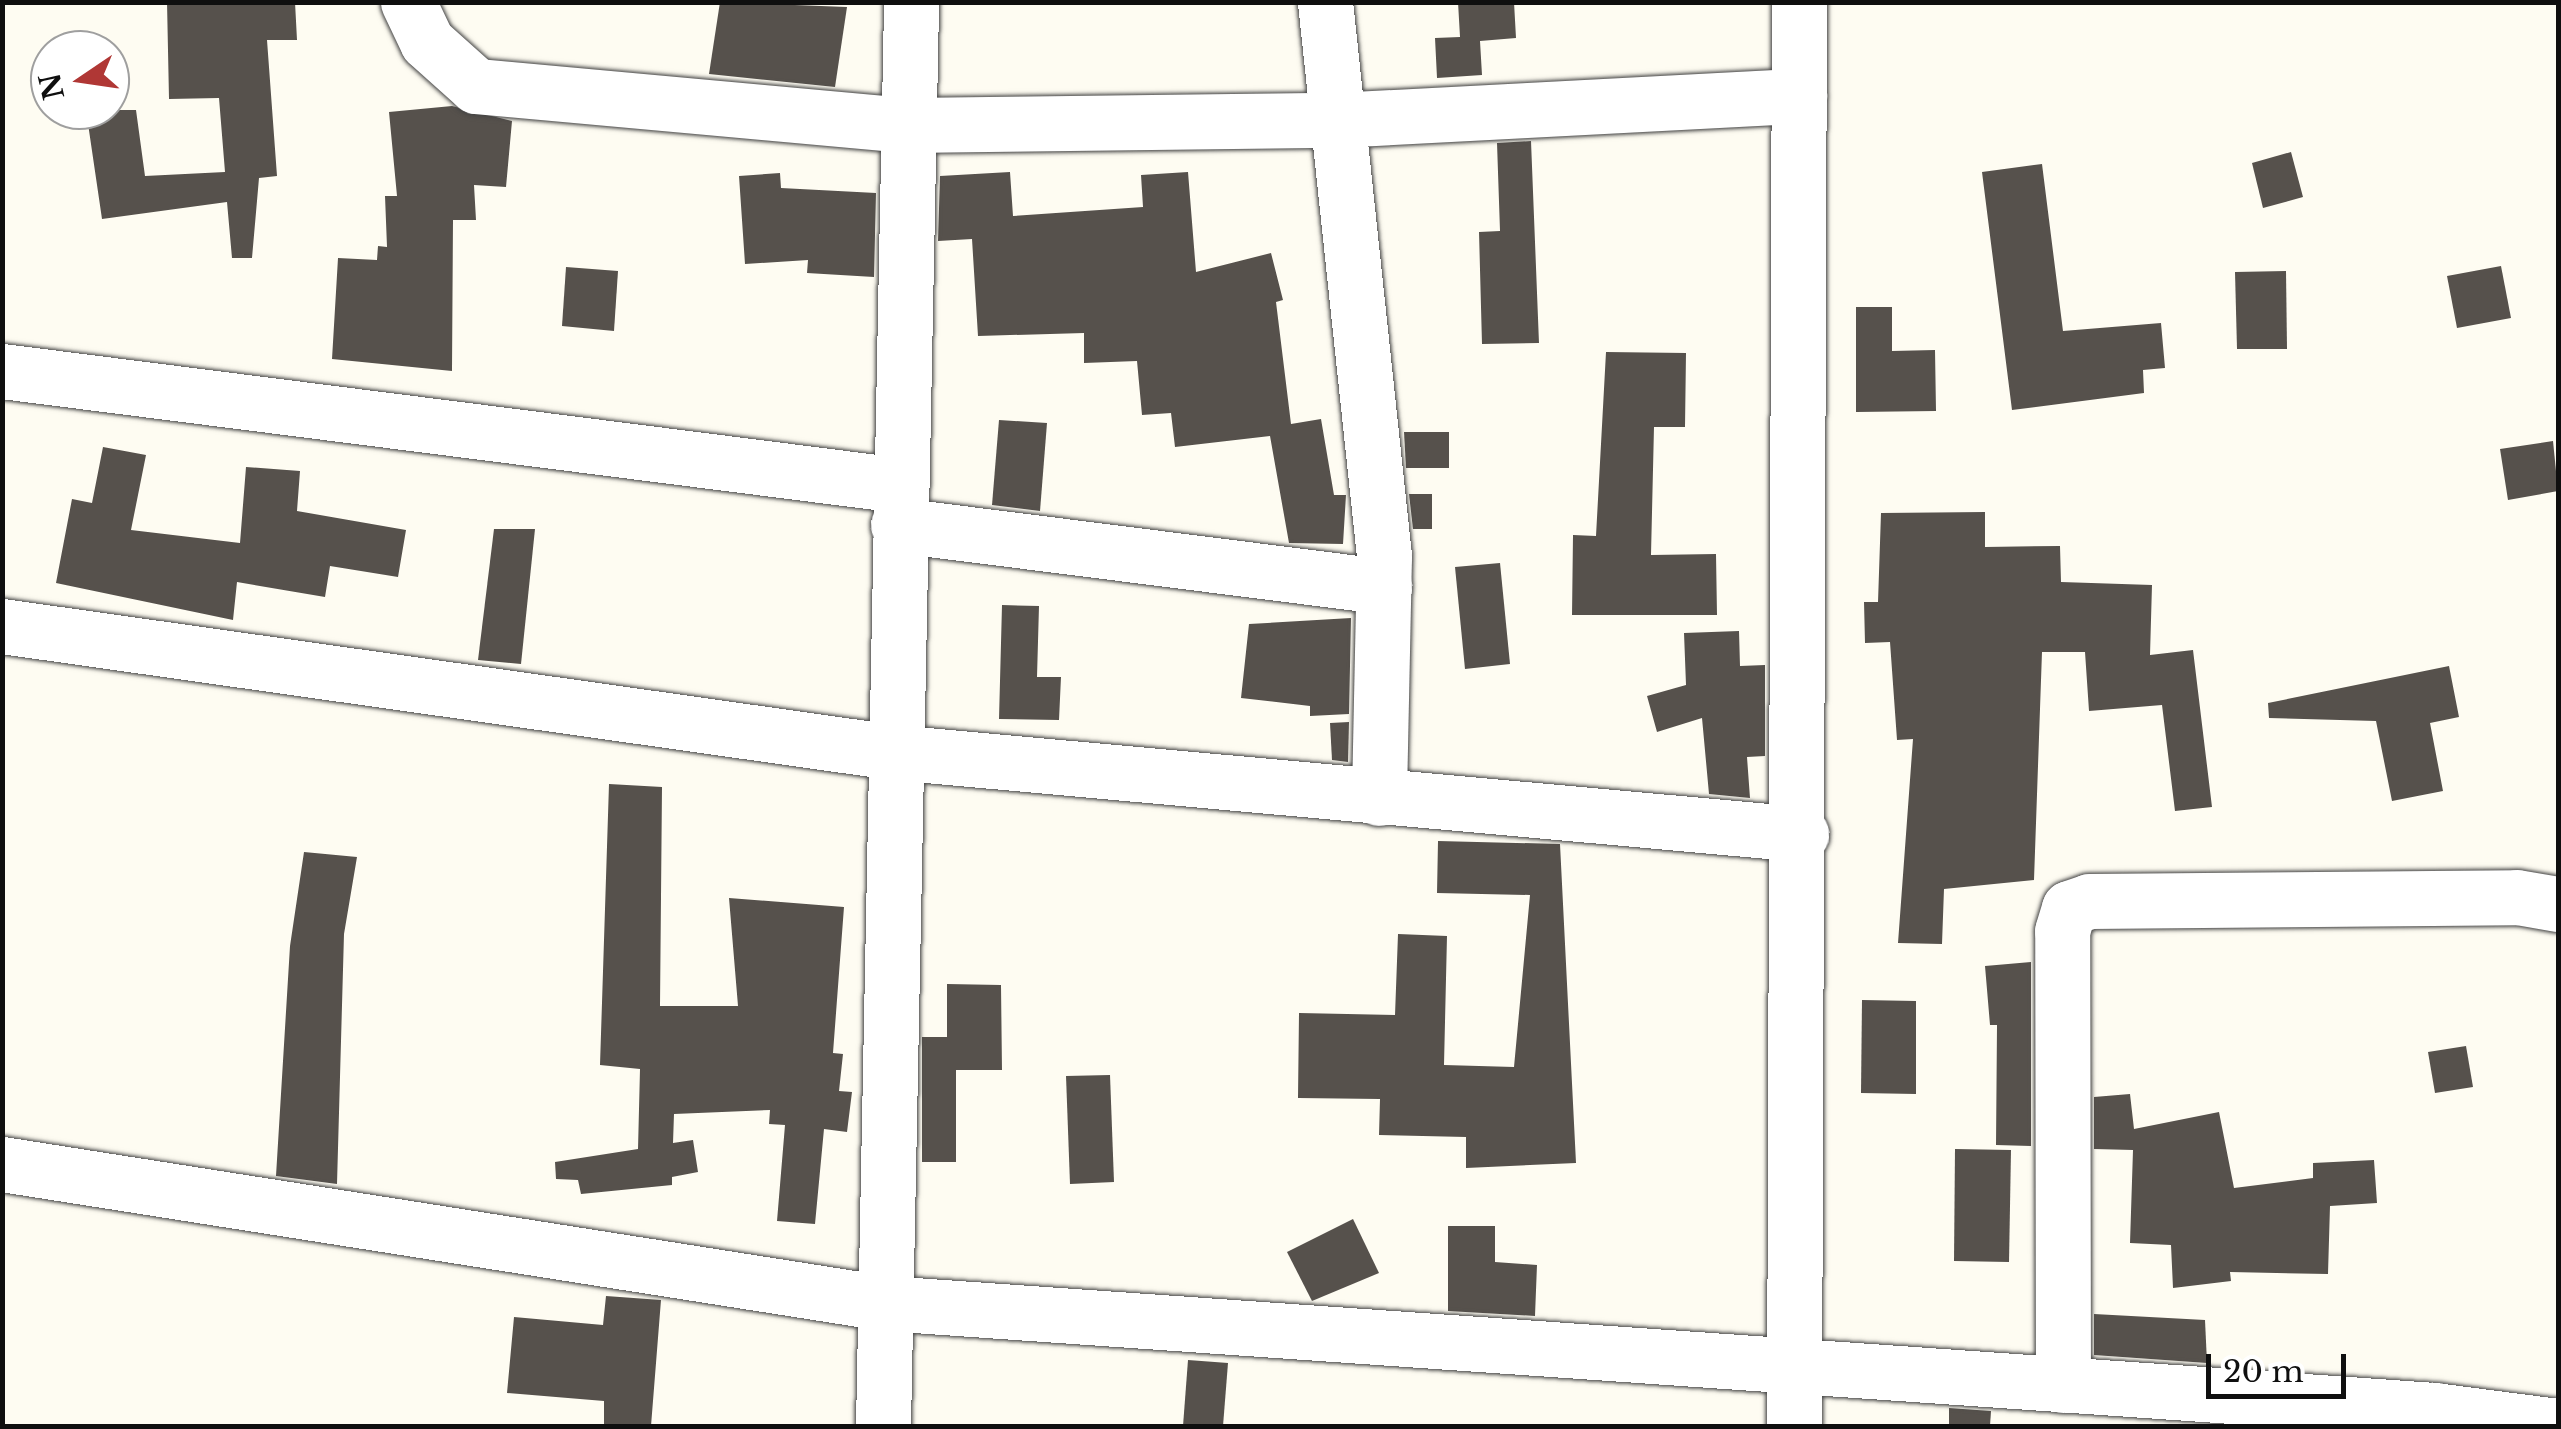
<!DOCTYPE html>
<style>
body{margin:0}
#map{position:relative;width:2561px;height:1429px;overflow:hidden;background:#fefcf2;font-family:"Libre Baskerville",serif}
div>[style]{position:absolute}
[style*='--x']{left:calc(var(--x)*1px);top:calc(var(--y)*1px);width:calc(var(--w)*1px);rotate:calc(var(--a)*1deg)}
.building>*{inset:0;background:#56514c}
.roads{filter:drop-shadow(0 0 2px #424242) drop-shadow(0 0 2px #424242)}
.minor>*{height:55px;margin:-27.5px;padding:0 27.5px;transform-origin:27.5px;border-radius:27.5px;background:#fff}
span{translate:-50% -50%;white-space:nowrap;text-align:center;line-height:1.15;-webkit-text-stroke:10px #fff;paint-order:stroke}
.frame{position:absolute;inset:0;border:5px solid #0f0f0f;pointer-events:none}
.north{position:absolute;left:30px;top:30px;width:100px;height:100px;box-sizing:border-box;background:#fff;border:2px solid #9f9f9f;border-radius:50%;rotate:257deg;font-size:28px;font-weight:700;line-height:40px;text-align:center;color:#0f0f0f}
.north::after{content:'';display:block;margin:auto;width:35px;height:45px;background:#b03735;clip-path:polygon(50% 0,100% 100%,50% 72%,0 100%)}
.scale{position:absolute;left:2206px;top:1354px;width:140px;height:45px;box-sizing:border-box;border:5px solid #0f0f0f;border-top:0;padding-left:12px;font-size:30px;line-height:35px;white-space:nowrap;color:#0f0f0f;-webkit-text-stroke:8px #fff;paint-order:stroke}
</style>
<div id="map">
<div class="building">
<div style="clip-path:polygon(167px 2px,295px 2px,297px 40px,267px 40px,277px 176px,259px 178px,252px 258px,232px 258px,227px 202px,102px 219px,86px 110px,136px 110px,145px 176px,225px 172px,219px 98px,169px 99px)"></div>
<div style="clip-path:polygon(720px 2px,847px 7px,835px 87px,709px 74px)"></div>
<div style="clip-path:polygon(1458px 2px,1514px 2px,1516px 38px,1480px 41px,1482px 75px,1437px 78px,1435px 38px,1460px 37px)"></div>
<div style="clip-path:polygon(452px 106px,512px 121px,506px 187px,474px 185px,476px 220px,453px 220px,452px 371px,332px 359px,338px 258px,377px 260px,378px 246px,387px 247px,385px 196px,397px 196px,389px 112px)"></div>
<div style="clip-path:polygon(1531px 141px,1539px 343px,1482px 344px,1479px 232px,1500px 231px,1497px 143px)"></div>
<div style="clip-path:polygon(2291px 152px,2303px 197px,2263px 208px,2252px 163px)"></div>
<div style="clip-path:polygon(2042px 164px,2063px 331px,2161px 323px,2165px 368px,2143px 370px,2144px 393px,2012px 410px,1982px 172px)"></div>
<div style="clip-path:polygon(1010px 172px,1013px 216px,1143px 207px,1141px 175px,1188px 172px,1196px 272px,1271px 253px,1283px 300px,1276px 302px,1291px 424px,1321px 419px,1334px 495px,1346px 495px,1343px 544px,1289px 543px,1270px 436px,1175px 447px,1171px 413px,1142px 415px,1137px 361px,1084px 363px,1084px 333px,978px 336px,972px 239px,938px 241px,940px 176px)"></div>
<div style="clip-path:polygon(780px 173px,781px 188px,876px 193px,874px 277px,807px 273px,808px 260px,745px 264px,739px 176px)"></div>
<div style="clip-path:polygon(2501px 266px,2511px 318px,2457px 328px,2447px 276px)"></div>
<div style="clip-path:polygon(566px 267px,618px 271px,614px 331px,562px 326px)"></div>
<div style="clip-path:polygon(2286px 271px,2287px 349px,2237px 349px,2235px 272px)"></div>
<div style="clip-path:polygon(1856px 307px,1892px 307px,1892px 351px,1935px 350px,1936px 411px,1856px 412px)"></div>
<div style="clip-path:polygon(1606px 352px,1686px 353px,1685px 427px,1654px 427px,1651px 555px,1716px 554px,1717px 615px,1572px 615px,1573px 535px,1596px 536px)"></div>
<div style="clip-path:polygon(999px 420px,1047px 423px,1040px 511px,992px 505px)"></div>
<div style="clip-path:polygon(1404px 432px,1449px 432px,1449px 468px,1406px 468px)"></div>
<div style="clip-path:polygon(2553px 441px,2558px 491px,2508px 500px,2500px 449px)"></div>
<div style="clip-path:polygon(103px 447px,146px 455px,131px 530px,240px 543px,246px 467px,300px 471px,297px 511px,406px 530px,398px 577px,330px 566px,325px 597px,237px 582px,233px 620px,56px 583px,72px 499px,92px 503px)"></div>
<div style="clip-path:polygon(1409px 494px,1432px 494px,1432px 529px,1413px 529px)"></div>
<div style="clip-path:polygon(1985px 512px,1985px 547px,2060px 546px,2061px 582px,2152px 585px,2150px 655px,2193px 650px,2212px 807px,2175px 811px,2162px 705px,2089px 711px,2085px 652px,2042px 652px,2034px 880px,1944px 889px,1942px 944px,1898px 943px,1913px 739px,1897px 740px,1890px 642px,1865px 643px,1864px 602px,1878px 602px,1881px 513px)"></div>
<div style="clip-path:polygon(494px 529px,535px 529px,521px 664px,478px 660px)"></div>
<div style="clip-path:polygon(1500px 563px,1510px 664px,1465px 669px,1455px 567px)"></div>
<div style="clip-path:polygon(1002px 605px,1039px 606px,1037px 677px,1061px 677px,1059px 720px,999px 719px)"></div>
<div style="clip-path:polygon(1351px 618px,1349px 714px,1310px 716px,1310px 706px,1241px 698px,1249px 624px)"></div>
<div style="clip-path:polygon(1739px 631px,1740px 666px,1765px 665px,1765px 756px,1747px 757px,1750px 798px,1709px 794px,1702px 718px,1657px 732px,1647px 696px,1686px 685px,1684px 633px)"></div>
<div style="clip-path:polygon(2449px 666px,2459px 717px,2430px 723px,2443px 791px,2392px 801px,2376px 721px,2269px 718px,2268px 703px)"></div>
<div style="clip-path:polygon(1349px 722px,1348px 762px,1332px 760px,1330px 723px)"></div>
<div style="clip-path:polygon(609px 784px,662px 787px,660px 1006px,738px 1006px,729px 898px,844px 907px,833px 1053px,843px 1054px,839px 1091px,852px 1092px,847px 1132px,824px 1129px,815px 1224px,777px 1221px,785px 1125px,769px 1124px,770px 1110px,674px 1114px,673px 1143px,693px 1140px,698px 1172px,672px 1177px,672px 1185px,581px 1194px,578px 1180px,556px 1179px,555px 1162px,638px 1149px,640px 1069px,600px 1065px)"></div>
<div style="clip-path:polygon(1438px 841px,1560px 844px,1576px 1163px,1466px 1168px,1466px 1137px,1379px 1135px,1380px 1099px,1298px 1098px,1299px 1013px,1395px 1015px,1398px 934px,1447px 936px,1444px 1065px,1514px 1067px,1530px 895px,1437px 893px)"></div>
<div style="clip-path:polygon(304px 852px,357px 857px,344px 934px,337px 1184px,276px 1176px,290px 946px)"></div>
<div style="clip-path:polygon(2031px 962px,2031px 1146px,1996px 1145px,1997px 1025px,1990px 1025px,1985px 966px)"></div>
<div style="clip-path:polygon(947px 984px,1001px 985px,1002px 1070px,956px 1070px,956px 1162px,922px 1162px,922px 1037px,947px 1037px)"></div>
<div style="clip-path:polygon(1862px 1000px,1916px 1001px,1916px 1094px,1861px 1093px)"></div>
<div style="clip-path:polygon(2466px 1046px,2473px 1087px,2435px 1093px,2428px 1052px)"></div>
<div style="clip-path:polygon(1110px 1075px,1114px 1182px,1070px 1184px,1066px 1076px)"></div>
<div style="clip-path:polygon(2130px 1094px,2134px 1129px,2219px 1112px,2234px 1188px,2313px 1178px,2313px 1163px,2374px 1160px,2377px 1203px,2330px 1206px,2328px 1274px,2230px 1272px,2231px 1281px,2173px 1288px,2171px 1245px,2130px 1243px,2133px 1150px,2094px 1149px,2094px 1097px)"></div>
<div style="clip-path:polygon(1955px 1149px,2011px 1150px,2009px 1262px,1954px 1261px)"></div>
<div style="clip-path:polygon(1353px 1219px,1379px 1273px,1312px 1301px,1287px 1252px)"></div>
<div style="clip-path:polygon(1448px 1226px,1495px 1226px,1495px 1262px,1537px 1265px,1535px 1316px,1448px 1311px)"></div>
<div style="clip-path:polygon(606px 1296px,661px 1300px,651px 1426px,604px 1426px,604px 1401px,507px 1393px,514px 1317px,603px 1325px)"></div>
<div style="clip-path:polygon(2094px 1314px,2205px 1320px,2207px 1363px,2094px 1355px)"></div>
<div style="clip-path:polygon(1188px 1360px,1228px 1363px,1223px 1426px,1183px 1426px)"></div>
<div style="clip-path:polygon(1949px 1408px,1991px 1411px,1990px 1426px,1949px 1426px)"></div>
</div>
<div class="roads">
<div class="minor">
<div style="--x:408;--y:2;--w:44;--a:64.6"></div>
<div style="--x:427;--y:42;--w:66;--a:41.9"></div>
<div style="--x:476;--y:86;--w:433;--a:5.2"></div>
<div style="--x:907;--y:125;--w:428;--a:-0.7"></div>
<div style="--x:1335;--y:120;--w:465;--a:-3"></div>
<div style="--x:1325;--y:2;--w:557;--a:83.92"></div>
<div style="--x:1384;--y:556;--w:242;--a:91.2"></div>
<div style="--x:2;--y:371;--w:904;--a:7.24"></div>
<div style="--x:898;--y:525;--w:490;--a:7.2"></div>
<div style="--x:2;--y:626;--w:900;--a:8.05"></div>
<div style="--x:893;--y:752;--w:912;--a:5.16"></div>
<div style="--x:2;--y:1164;--w:894;--a:8.95"></div>
<div style="--x:885;--y:1303;--w:1553;--a:3.95"></div>
<div style="--x:2434;--y:1410;--w:125;--a:7.4"></div>
<div style="--x:2063;--y:1385;--w:454;--a:-90.1"></div>
<div style="--x:2062;--y:931;--w:24;--a:-73"></div>
<div style="--x:2069;--y:908;--w:21;--a:-19"></div>
<div style="--x:2089;--y:901;--w:428;--a:-0.5"></div>
<div style="--x:2517;--y:897;--w:42;--a:9.7"></div>
<div style="--x:883;--y:1426;--w:1424;--a:-88.87"></div>
<div style="--x:1794;--y:1426;--w:1424;--a:-89.8"></div>
</div>
</div>
<div class="frame"></div>
<div class="north">N</div>
<div class="scale">20 m</div>
</div>
